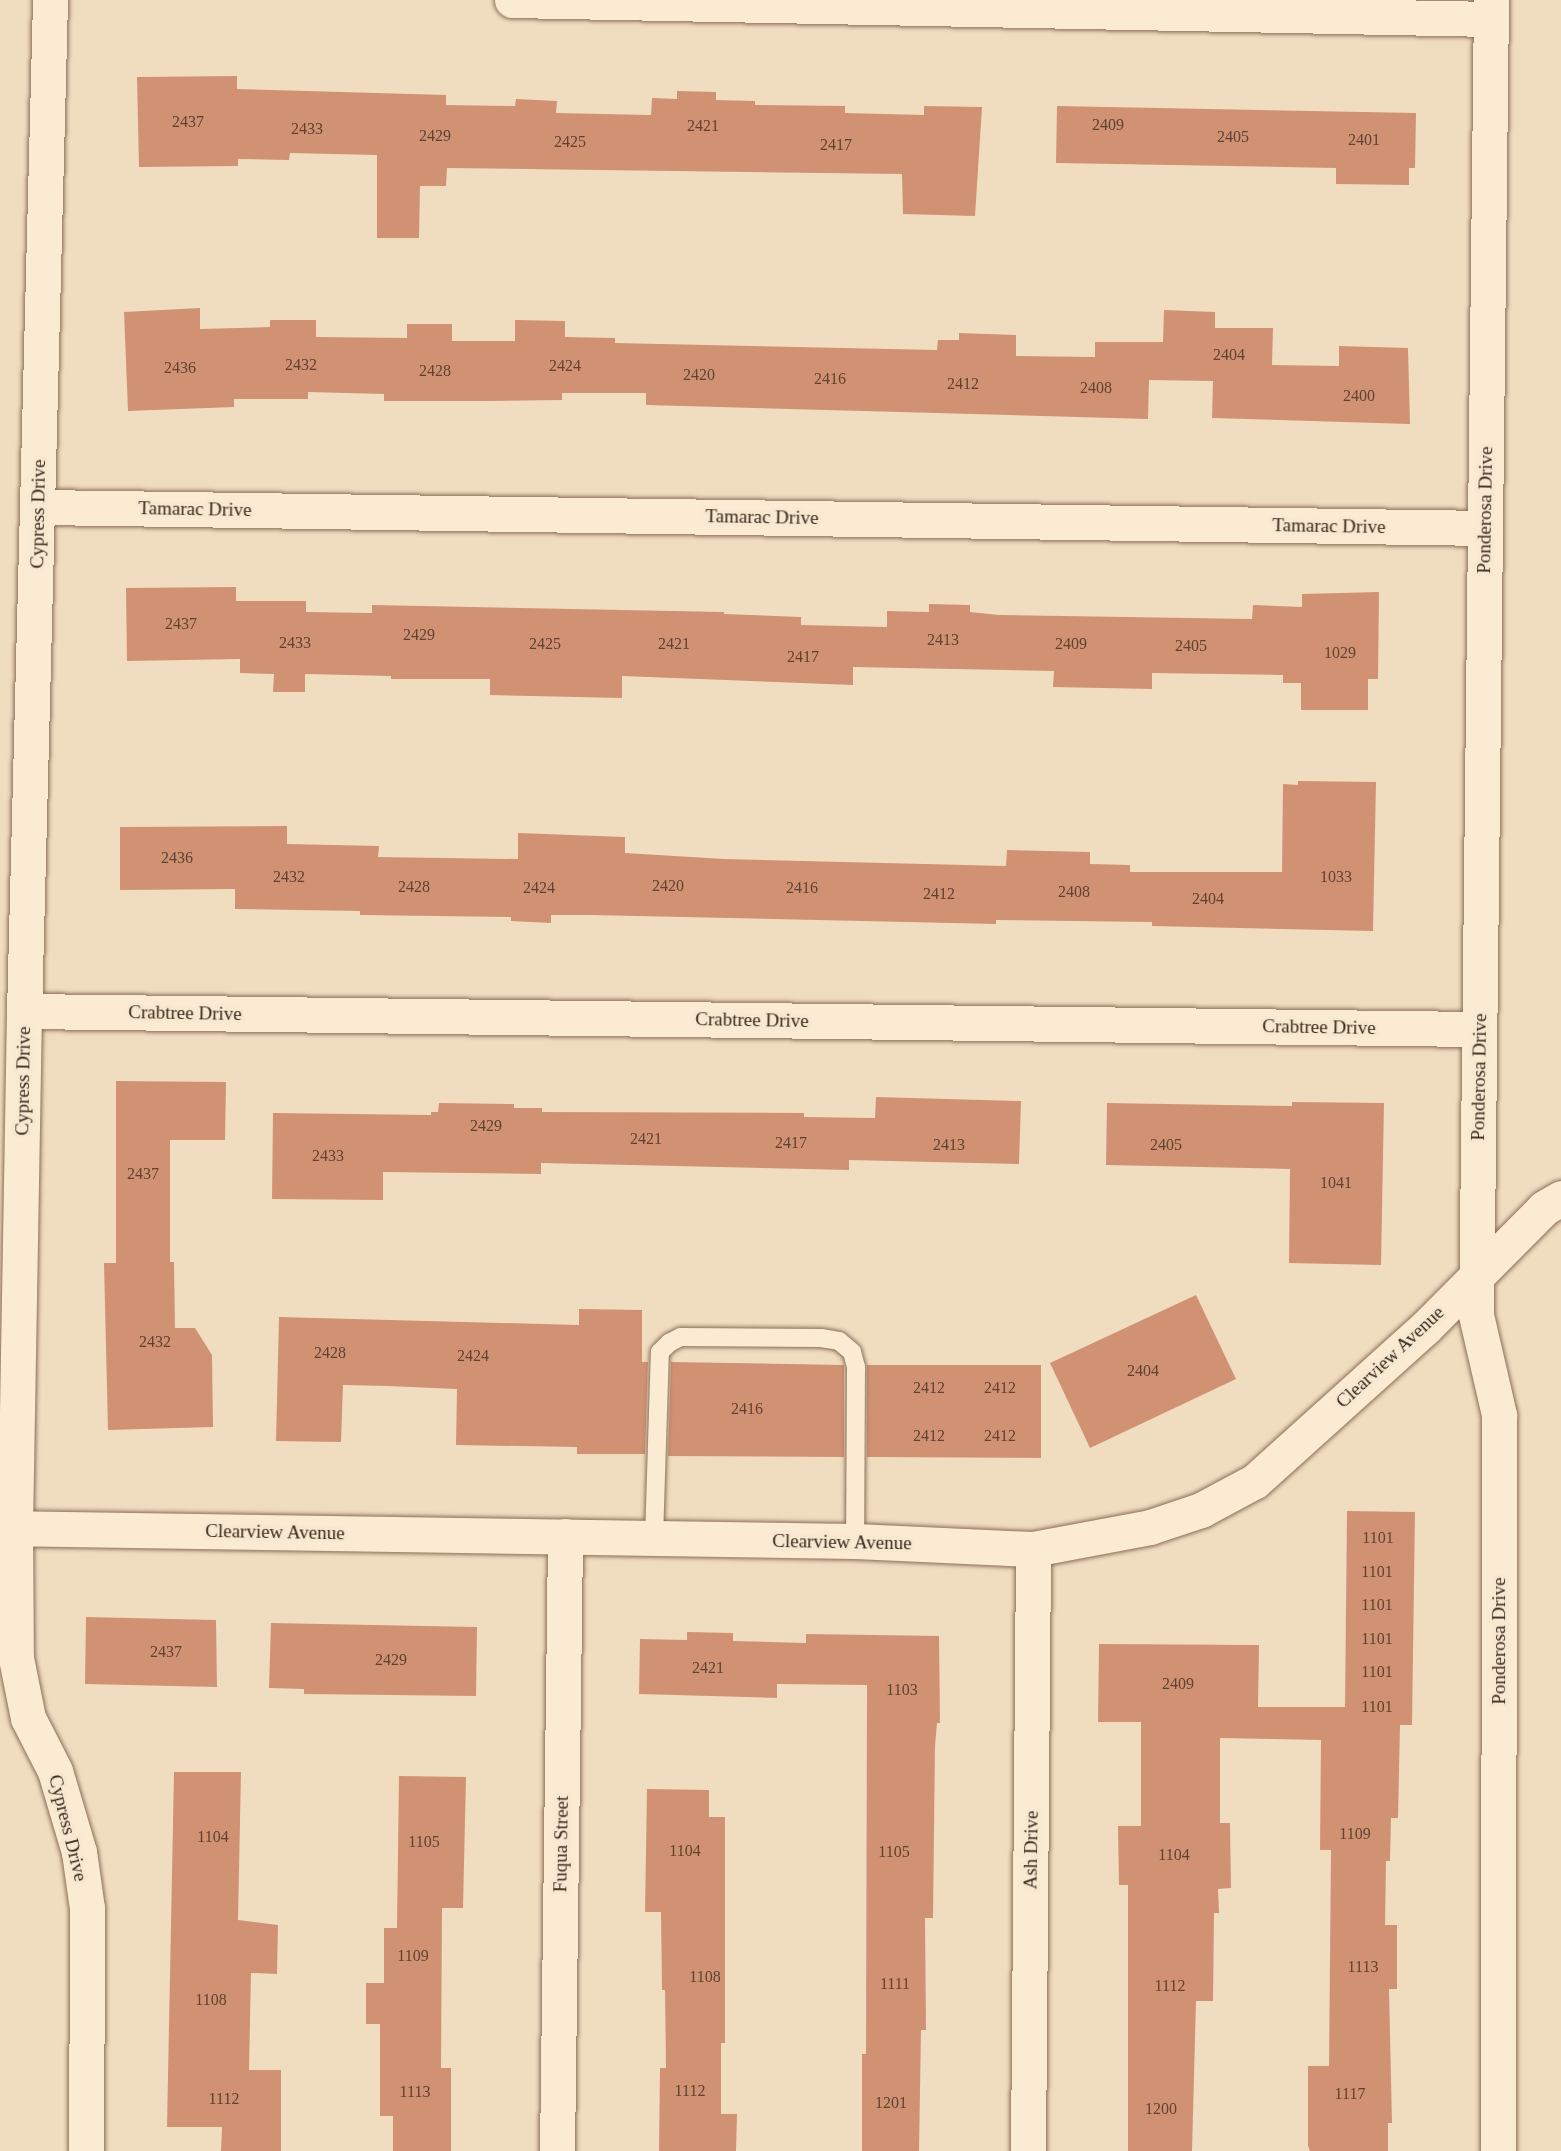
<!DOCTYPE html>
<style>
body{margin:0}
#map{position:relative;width:1561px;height:2151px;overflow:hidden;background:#f0ddc0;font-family:Georgia,serif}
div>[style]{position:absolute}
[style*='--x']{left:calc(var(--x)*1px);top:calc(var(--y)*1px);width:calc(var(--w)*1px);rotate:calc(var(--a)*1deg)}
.building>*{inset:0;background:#d19273}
.roads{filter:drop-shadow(0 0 2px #8a6e57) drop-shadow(0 0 2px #8a6e57)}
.service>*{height:18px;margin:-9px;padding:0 9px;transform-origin:9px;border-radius:9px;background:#fbebd3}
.minor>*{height:35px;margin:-17.5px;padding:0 17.5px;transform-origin:17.5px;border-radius:17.5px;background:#fbebd3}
span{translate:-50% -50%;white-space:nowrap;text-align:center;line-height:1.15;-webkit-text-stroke:7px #f7e8d0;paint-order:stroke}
.number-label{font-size:16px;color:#5f4232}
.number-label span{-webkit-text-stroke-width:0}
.street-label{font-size:19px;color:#39271c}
</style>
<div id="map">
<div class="building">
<div style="clip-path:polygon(237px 76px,237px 89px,446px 95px,446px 105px,515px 106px,516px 99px,557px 101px,556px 113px,651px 115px,652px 98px,677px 99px,677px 91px,716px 92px,716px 100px,755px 101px,755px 105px,845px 106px,845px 113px,924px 115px,924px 106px,982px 107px,975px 216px,903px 214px,902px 174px,447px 168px,446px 186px,420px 186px,419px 238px,377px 238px,377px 155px,290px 153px,289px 160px,238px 159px,238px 166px,139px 167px,137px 77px)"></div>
<div style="clip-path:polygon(1057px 106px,1416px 113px,1415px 168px,1409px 168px,1409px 185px,1336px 184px,1336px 168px,1056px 163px)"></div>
<div style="clip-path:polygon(200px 308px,200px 329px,270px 327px,270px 320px,316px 320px,316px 337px,407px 338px,407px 324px,452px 324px,452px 341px,515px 341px,515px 320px,565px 321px,565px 337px,615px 338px,615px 343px,937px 350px,938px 340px,959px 340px,959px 333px,1016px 335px,1016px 356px,1095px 357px,1095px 342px,1163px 342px,1164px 310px,1215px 312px,1215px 328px,1273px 328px,1272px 365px,1339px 366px,1339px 346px,1408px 348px,1410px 424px,1212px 418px,1213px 381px,1149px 380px,1148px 419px,646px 405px,646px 393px,562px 393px,562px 400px,486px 401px,384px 401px,384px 394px,308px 392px,308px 399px,234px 399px,234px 407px,128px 411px,124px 312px)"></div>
<div style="clip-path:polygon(236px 587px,236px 601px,306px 601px,306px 612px,372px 613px,372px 605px,724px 612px,724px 614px,801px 617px,801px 625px,887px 627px,887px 611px,929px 612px,929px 604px,970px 605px,970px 612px,999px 615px,1252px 619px,1253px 605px,1302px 607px,1302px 594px,1379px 592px,1378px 679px,1368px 679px,1368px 710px,1301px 710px,1301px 683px,1283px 683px,1283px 675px,1152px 673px,1152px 689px,1053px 687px,1054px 671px,853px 667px,853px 685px,622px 676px,622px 698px,490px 695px,490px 679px,391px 679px,391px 676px,305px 674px,305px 692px,273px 692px,274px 674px,240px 673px,240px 659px,127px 661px,126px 588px)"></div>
<div style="clip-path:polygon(1298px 781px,1376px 782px,1373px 931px,1152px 926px,1152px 922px,996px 920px,996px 924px,590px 915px,551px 915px,551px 923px,511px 921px,511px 917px,360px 915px,360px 911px,235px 909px,235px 889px,120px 890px,120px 827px,287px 826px,287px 844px,379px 846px,378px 857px,518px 859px,518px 833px,625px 837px,625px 853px,724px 859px,1006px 866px,1007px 850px,1090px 852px,1090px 864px,1130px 865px,1130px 872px,1282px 872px,1283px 784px,1298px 785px)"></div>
<div style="clip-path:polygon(116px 1081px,226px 1082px,225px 1140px,170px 1140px,170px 1262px,174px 1262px,175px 1328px,195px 1328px,212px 1355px,213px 1427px,108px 1430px,104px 1263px,116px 1263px)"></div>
<div style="clip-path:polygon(876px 1097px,1021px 1101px,1019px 1164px,849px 1160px,849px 1170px,541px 1163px,541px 1174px,383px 1172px,383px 1200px,272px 1199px,273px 1113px,431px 1115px,431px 1112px,438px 1112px,439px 1103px,514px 1104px,514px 1108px,542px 1108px,542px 1112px,804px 1113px,804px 1117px,875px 1118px)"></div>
<div style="clip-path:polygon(1292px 1102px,1384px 1103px,1381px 1265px,1289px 1263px,1290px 1169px,1106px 1165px,1107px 1103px,1292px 1106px)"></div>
<div style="clip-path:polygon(1196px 1295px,1236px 1379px,1090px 1448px,1050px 1363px)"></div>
<div style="clip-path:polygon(579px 1309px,642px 1310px,642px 1362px,648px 1362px,645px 1454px,577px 1454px,577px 1447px,456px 1445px,457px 1389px,388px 1386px,343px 1385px,341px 1442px,276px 1441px,279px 1317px,579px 1325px)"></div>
<div style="clip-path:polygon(671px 1362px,844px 1365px,844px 1457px,668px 1456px)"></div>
<div style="clip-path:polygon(867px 1365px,1041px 1365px,1041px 1458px,867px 1457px)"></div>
<div style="clip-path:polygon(1347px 1511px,1415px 1512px,1412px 1725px,1400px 1725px,1398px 1818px,1391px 1818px,1390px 1861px,1386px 1861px,1385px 1925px,1397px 1925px,1397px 1989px,1389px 1989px,1392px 2123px,1388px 2123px,1388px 2151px,1310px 2151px,1308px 2146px,1308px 2066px,1329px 2066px,1331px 1850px,1320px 1850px,1321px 1740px,1220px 1738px,1220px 1823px,1230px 1823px,1231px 1888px,1218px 1889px,1219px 1913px,1214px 1913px,1213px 2001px,1196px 2001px,1192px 2151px,1128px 2151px,1128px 1885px,1119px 1885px,1118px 1826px,1141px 1826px,1141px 1722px,1098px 1722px,1099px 1644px,1259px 1645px,1258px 1707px,1345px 1707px)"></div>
<div style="clip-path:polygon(86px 1617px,216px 1620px,217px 1687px,85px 1684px)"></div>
<div style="clip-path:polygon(271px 1623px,477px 1627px,476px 1696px,304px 1694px,304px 1689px,269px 1688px)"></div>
<div style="clip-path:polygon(687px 1632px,733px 1633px,733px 1641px,806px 1643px,806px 1634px,939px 1636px,940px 1723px,937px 1723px,935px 1746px,933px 1918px,925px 1918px,926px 2030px,921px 2030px,919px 2151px,862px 2151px,862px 2054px,866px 2054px,867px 1685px,777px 1684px,777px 1698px,639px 1694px,640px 1639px,687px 1640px)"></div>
<div style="clip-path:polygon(174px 1772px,241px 1772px,238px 1920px,278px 1925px,277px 1974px,251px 1973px,249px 2070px,281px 2070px,281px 2151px,221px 2151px,222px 2127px,167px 2127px)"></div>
<div style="clip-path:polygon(399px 1776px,466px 1777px,463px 1908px,442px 1908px,441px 2068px,451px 2068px,451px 2151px,393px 2151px,393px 2116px,380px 2116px,380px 2024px,366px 2024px,366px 1983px,384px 1983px,384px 1928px,397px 1928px)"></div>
<div style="clip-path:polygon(647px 1789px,709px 1790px,709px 1817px,725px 1817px,725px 2043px,721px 2043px,721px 2114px,737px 2114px,736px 2151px,659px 2151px,660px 2068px,666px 2068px,665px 1990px,662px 1990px,661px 1912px,645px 1912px)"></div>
</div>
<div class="roads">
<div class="service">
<div style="--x:654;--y:1539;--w:187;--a:-88.2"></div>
<div style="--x:660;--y:1352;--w:13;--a:-45"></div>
<div style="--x:669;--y:1343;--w:13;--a:-27"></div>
<div style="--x:681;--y:1337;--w:140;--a:0.4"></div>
<div style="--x:821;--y:1338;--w:18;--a:9"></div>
<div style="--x:839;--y:1341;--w:17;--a:40"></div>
<div style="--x:852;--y:1352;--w:16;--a:75"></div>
<div style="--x:856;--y:1367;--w:174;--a:90.3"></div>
</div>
<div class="minor">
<div style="--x:50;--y:0;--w:1011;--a:91.47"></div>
<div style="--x:24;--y:1011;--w:517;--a:91"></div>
<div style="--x:15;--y:1528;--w:130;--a:89.6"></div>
<div style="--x:16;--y:1658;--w:61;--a:78.7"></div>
<div style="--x:28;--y:1718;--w:59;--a:63"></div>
<div style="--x:55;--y:1771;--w:84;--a:73.5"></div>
<div style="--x:79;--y:1852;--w:57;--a:81.9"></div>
<div style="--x:87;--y:1908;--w:243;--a:90.2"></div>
<div style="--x:512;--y:0;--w:979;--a:1.11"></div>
<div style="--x:1491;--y:0;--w:1315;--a:90.65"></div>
<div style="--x:1476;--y:1315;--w:103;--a:77"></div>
<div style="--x:1499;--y:1415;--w:736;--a:90.08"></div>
<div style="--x:39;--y:507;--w:1446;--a:0.83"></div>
<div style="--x:24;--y:1011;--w:1455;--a:0.71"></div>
<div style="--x:0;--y:1528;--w:855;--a:0.87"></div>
<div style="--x:855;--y:1541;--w:178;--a:2.6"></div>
<div style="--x:1033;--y:1549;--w:119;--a:-10.6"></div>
<div style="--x:1150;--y:1527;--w:54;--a:-18.4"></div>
<div style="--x:1201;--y:1510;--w:61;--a:-28.2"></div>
<div style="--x:1255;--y:1481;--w:229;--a:-42"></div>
<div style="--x:1425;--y:1328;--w:169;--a:-45.2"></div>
<div style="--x:1544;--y:1208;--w:20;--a:-30"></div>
<div style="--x:557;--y:2151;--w:615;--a:-89.25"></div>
<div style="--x:1028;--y:2151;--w:602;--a:-89.52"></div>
</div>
</div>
<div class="number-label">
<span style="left:188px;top:122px">2437</span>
<span style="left:1108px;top:125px">2409</span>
<span style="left:703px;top:126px">2421</span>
<span style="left:307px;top:129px">2433</span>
<span style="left:435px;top:136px">2429</span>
<span style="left:1233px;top:137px">2405</span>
<span style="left:1364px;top:140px">2401</span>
<span style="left:570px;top:142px">2425</span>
<span style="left:836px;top:145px">2417</span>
<span style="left:1229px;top:355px">2404</span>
<span style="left:301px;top:365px">2432</span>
<span style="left:565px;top:366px">2424</span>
<span style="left:180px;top:368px">2436</span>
<span style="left:435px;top:371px">2428</span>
<span style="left:699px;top:375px">2420</span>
<span style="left:830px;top:379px">2416</span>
<span style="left:963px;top:384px">2412</span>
<span style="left:1096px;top:388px">2408</span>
<span style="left:1359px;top:396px">2400</span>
<span style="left:181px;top:624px">2437</span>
<span style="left:419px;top:635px">2429</span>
<span style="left:943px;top:640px">2413</span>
<span style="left:295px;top:643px">2433</span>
<span style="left:545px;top:644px">2425</span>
<span style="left:674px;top:644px">2421</span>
<span style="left:1071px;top:644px">2409</span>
<span style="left:1191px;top:646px">2405</span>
<span style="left:1340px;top:653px">1029</span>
<span style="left:803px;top:657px">2417</span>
<span style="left:177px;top:858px">2436</span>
<span style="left:289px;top:877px">2432</span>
<span style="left:1336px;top:877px">1033</span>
<span style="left:668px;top:886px">2420</span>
<span style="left:414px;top:887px">2428</span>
<span style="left:539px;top:888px">2424</span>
<span style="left:802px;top:888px">2416</span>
<span style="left:1074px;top:892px">2408</span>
<span style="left:939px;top:894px">2412</span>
<span style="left:1208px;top:899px">2404</span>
<span style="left:486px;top:1126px">2429</span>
<span style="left:646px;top:1139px">2421</span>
<span style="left:791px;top:1143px">2417</span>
<span style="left:949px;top:1145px">2413</span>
<span style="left:1166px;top:1145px">2405</span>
<span style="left:328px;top:1156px">2433</span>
<span style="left:143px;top:1174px">2437</span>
<span style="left:1336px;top:1183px">1041</span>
<span style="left:155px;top:1342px">2432</span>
<span style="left:330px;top:1353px">2428</span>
<span style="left:473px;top:1356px">2424</span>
<span style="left:1143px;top:1371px">2404</span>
<span style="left:929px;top:1388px">2412</span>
<span style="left:1000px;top:1388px">2412</span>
<span style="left:747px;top:1409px">2416</span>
<span style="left:929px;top:1436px">2412</span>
<span style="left:1000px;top:1436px">2412</span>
<span style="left:1378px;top:1538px">1101</span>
<span style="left:1377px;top:1572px">1101</span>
<span style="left:1377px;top:1605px">1101</span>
<span style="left:1377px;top:1639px">1101</span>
<span style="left:166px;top:1652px">2437</span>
<span style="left:391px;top:1660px">2429</span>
<span style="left:708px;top:1668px">2421</span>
<span style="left:1377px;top:1672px">1101</span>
<span style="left:1178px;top:1684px">2409</span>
<span style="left:902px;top:1690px">1103</span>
<span style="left:1377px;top:1707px">1101</span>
<span style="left:1355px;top:1834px">1109</span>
<span style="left:213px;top:1837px">1104</span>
<span style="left:424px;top:1842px">1105</span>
<span style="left:685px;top:1851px">1104</span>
<span style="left:894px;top:1852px">1105</span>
<span style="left:1174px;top:1855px">1104</span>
<span style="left:413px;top:1956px">1109</span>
<span style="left:1363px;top:1967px">1113</span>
<span style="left:705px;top:1977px">1108</span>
<span style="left:895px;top:1984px">1111</span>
<span style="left:1170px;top:1986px">1112</span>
<span style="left:211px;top:2000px">1108</span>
<span style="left:690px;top:2091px">1112</span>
<span style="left:415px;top:2092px">1113</span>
<span style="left:1350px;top:2094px">1117</span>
<span style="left:224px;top:2099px">1112</span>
<span style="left:891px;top:2103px">1201</span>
<span style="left:1161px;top:2109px">1200</span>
</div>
<div class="street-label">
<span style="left:195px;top:509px;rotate:1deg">Tamarac Drive</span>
<span style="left:1485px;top:510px;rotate:-89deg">Ponderosa Drive</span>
<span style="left:38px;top:514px;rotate:-89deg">Cypress Drive</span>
<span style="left:762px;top:517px;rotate:1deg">Tamarac Drive</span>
<span style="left:1329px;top:526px;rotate:1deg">Tamarac Drive</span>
<span style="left:185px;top:1013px;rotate:1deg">Crabtree Drive</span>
<span style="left:752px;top:1020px;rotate:1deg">Crabtree Drive</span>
<span style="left:1319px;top:1027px;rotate:1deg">Crabtree Drive</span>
<span style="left:1479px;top:1077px;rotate:-89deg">Ponderosa Drive</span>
<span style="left:23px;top:1081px;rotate:-89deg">Cypress Drive</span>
<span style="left:1390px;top:1357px;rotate:-43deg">Clearview Avenue</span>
<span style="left:275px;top:1532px;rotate:1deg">Clearview Avenue</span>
<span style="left:842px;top:1542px;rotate:1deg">Clearview Avenue</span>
<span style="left:1499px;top:1641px;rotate:-90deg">Ponderosa Drive</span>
<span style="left:68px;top:1828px;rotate:76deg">Cypress Drive</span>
<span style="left:561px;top:1844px;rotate:-89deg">Fuqua Street</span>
<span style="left:1031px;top:1850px;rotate:-89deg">Ash Drive</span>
</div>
</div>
